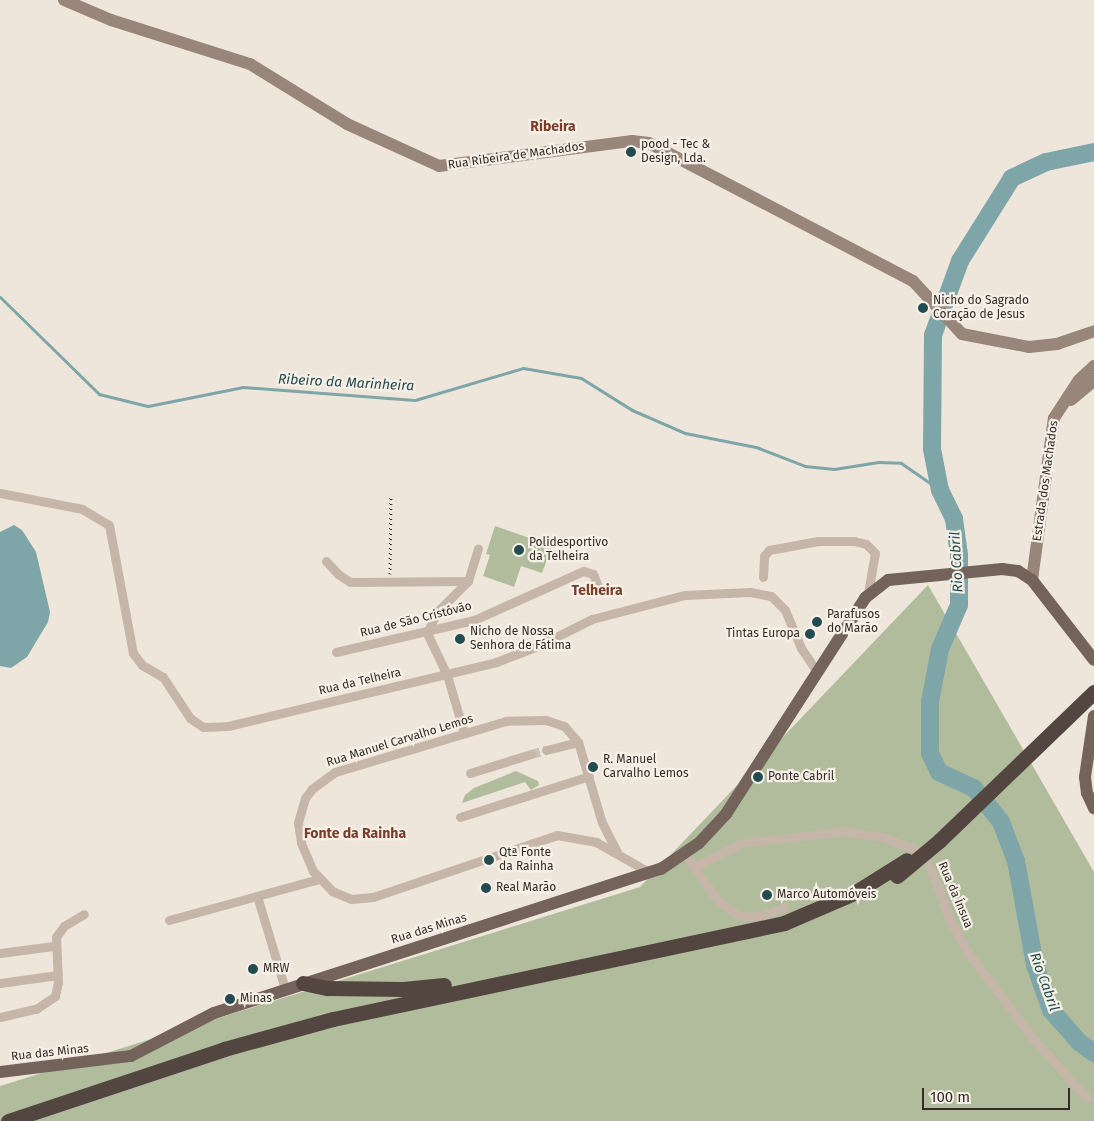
<!DOCTYPE html>
<meta charset="utf-8">
<style>
body{margin:0}
#map{position:relative;width:1094px;height:1121px;overflow:hidden;background:#efe6db;font-family:"Fira Sans",sans-serif}
div>[style]{position:absolute}
[style*='--x']{left:calc(var(--x)*1px);top:calc(var(--y)*1px);width:calc(var(--w)*1px);rotate:calc(var(--a)*1deg)}
.green>*{inset:0;background:#b1bc9d}
.water>*{inset:0;background:#7ea6a8}
.stream>*{height:3px;margin:-1.5px;padding:0 1.5px;transform-origin:1.5px;border-radius:1.5px;background:#7ea6a8}
.river>*{height:18px;margin:-9px;padding:0 9px;transform-origin:9px;border-radius:9px;background:#7ea6a8}
.street-tunnel>*{height:9px;margin-top:-4.5px;transform-origin:0;background:repeating-linear-gradient(90deg,#c9c1b7 0 9px,transparent 0 13.5px)}
.street>*{height:9px;margin:-4.5px;padding:0 4.5px;transform-origin:4.5px;border-radius:4.5px;background:#c5b6a9}
.secondary>*{height:12px;margin:-6px;padding:0 6px;transform-origin:6px;border-radius:6px;background:#99867b}
.primary>*{height:12px;margin:-6px;padding:0 6px;transform-origin:6px;border-radius:6px;background:#73635b}
.highway>*{height:15px;margin:-7.5px;padding:0 7.5px;transform-origin:7.5px;border-radius:7.5px;background:#534640}
.rail>*{height:3px;margin-top:-1.5px;transform-origin:0;background:repeating-linear-gradient(90deg,#332c28 0 1px,transparent 0 5px)}
.highway-bridge>*{height:15px;margin:-7.5px;padding:0 7.5px;transform-origin:7.5px;border-radius:7.5px;background:#534640}
.dots>*{width:14px;height:14px;translate:-50% -50%;box-sizing:border-box;border:2px solid #f7f0e7;border-radius:50%}
span{translate:-50% -50%;white-space:nowrap;text-align:center;line-height:1.15;-webkit-text-stroke:4.5px #f7f0e7;paint-order:stroke}
.poi-label{font-size:12px;color:#332c28}
.left{translate:0 -50%;text-align:left}
.right{translate:-100% -50%;text-align:right}
.street-label{font-size:12px;color:#332c28}
.neighbourhood-label{font-size:14px;color:#793d2a;font-weight:700}
.water-label{font-size:14px;color:#224c50;font-style:italic}
.scale{position:absolute;left:922px;top:1088px;width:148px;height:22px;box-sizing:border-box;border:2px solid #332c28;border-top:0;padding-left:6px;font-size:15px;line-height:18px;white-space:nowrap;color:#332c28;-webkit-text-stroke:4px #f7f0e7;paint-order:stroke}
</style>
<div id="map">
<div class="green">
<div style="clip-path:polygon(495px 526px,552px 546px,542px 573px,521px 566px,514px 587px,483px 576px,490px 555px,486px 554px)"></div>
<div style="clip-path:polygon(928px 585px,1094px 872px,1094px 1121px,0 1121px,0 1086px,640px 887px)"></div>
<div style="clip-path:polygon(516px 771px,538px 781px,539px 785px,531px 790px,525px 782px,462px 803px,465px 795px,474px 788px)"></div>
</div>
<div class="water">
<div style="clip-path:polygon(14px 525px,22px 530px,36px 552px,50px 612px,48px 622px,27px 657px,11px 668px,0 666px,0 532px)"></div>
</div>
<div class="stream">
<div style="--x:0;--y:297;--w:139;--a:44.4"></div>
<div style="--x:99;--y:394;--w:50;--a:13.8"></div>
<div style="--x:148;--y:406;--w:97;--a:-11.3"></div>
<div style="--x:243;--y:387;--w:172;--a:4.3"></div>
<div style="--x:415;--y:400;--w:113;--a:-16.5"></div>
<div style="--x:523;--y:368;--w:59;--a:9.8"></div>
<div style="--x:581;--y:378;--w:60;--a:32.1"></div>
<div style="--x:632;--y:410;--w:58;--a:23.5"></div>
<div style="--x:685;--y:433;--w:72;--a:11.2"></div>
<div style="--x:756;--y:447;--w:53;--a:21.2"></div>
<div style="--x:805;--y:466;--w:29;--a:6"></div>
<div style="--x:834;--y:469;--w:45;--a:-9"></div>
<div style="--x:878;--y:462;--w:23;--a:2"></div>
<div style="--x:901;--y:463;--w:47;--a:34.7"></div>
</div>
<div class="river">
<div style="--x:1094;--y:152;--w:49;--a:168.2"></div>
<div style="--x:1046;--y:162;--w:38;--a:155"></div>
<div style="--x:1012;--y:178;--w:98;--a:122.1"></div>
<div style="--x:960;--y:261;--w:79;--a:110"></div>
<div style="--x:933;--y:335;--w:114;--a:90.5"></div>
<div style="--x:932;--y:449;--w:42;--a:79"></div>
<div style="--x:940;--y:490;--w:32;--a:64"></div>
<div style="--x:954;--y:519;--w:37;--a:82"></div>
<div style="--x:959;--y:556;--w:49;--a:90"></div>
<div style="--x:959;--y:605;--w:48;--a:113.4"></div>
<div style="--x:940;--y:649;--w:54;--a:100.7"></div>
<div style="--x:930;--y:702;--w:51;--a:90"></div>
<div style="--x:930;--y:753;--w:21;--a:65"></div>
<div style="--x:939;--y:772;--w:38;--a:25"></div>
<div style="--x:974;--y:788;--w:43;--a:51.5"></div>
<div style="--x:1001;--y:822;--w:42;--a:69"></div>
<div style="--x:1016;--y:861;--w:106;--a:79.6"></div>
<div style="--x:1035;--y:965;--w:48;--a:70.4"></div>
<div style="--x:1051;--y:1010;--w:43;--a:48.8"></div>
<div style="--x:1079;--y:1042;--w:19;--a:36"></div>
</div>
<div class="street-tunnel">
<div style="--x:531;--y:754;--w:16;--a:-15"></div>
</div>
<div class="street">
<div style="--x:0;--y:493;--w:84;--a:11"></div>
<div style="--x:82;--y:509;--w:31;--a:31"></div>
<div style="--x:109;--y:525;--w:130;--a:79.4"></div>
<div style="--x:133;--y:653;--w:15;--a:53"></div>
<div style="--x:142;--y:665;--w:24;--a:30"></div>
<div style="--x:163;--y:677;--w:49;--a:56.6"></div>
<div style="--x:190;--y:718;--w:16;--a:35"></div>
<div style="--x:203;--y:727;--w:25;--a:-2"></div>
<div style="--x:228;--y:726;--w:276;--a:-13.4"></div>
<div style="--x:496;--y:662;--w:45;--a:-20.9"></div>
<div style="--x:538;--y:646;--w:60;--a:-26.6"></div>
<div style="--x:592;--y:619;--w:96;--a:-14.5"></div>
<div style="--x:685;--y:595;--w:65;--a:-2.6"></div>
<div style="--x:750;--y:592;--w:21;--a:11"></div>
<div style="--x:771;--y:596;--w:20;--a:45"></div>
<div style="--x:785;--y:610;--w:41;--a:67.2"></div>
<div style="--x:801;--y:648;--w:29;--a:56"></div>
<div style="--x:326;--y:561;--w:18;--a:47"></div>
<div style="--x:338;--y:574;--w:14;--a:34"></div>
<div style="--x:350;--y:582;--w:118;--a:-0.5"></div>
<div style="--x:763;--y:577;--w:21;--a:-87"></div>
<div style="--x:764;--y:556;--w:8;--a:-50"></div>
<div style="--x:769;--y:550;--w:50;--a:-10.4"></div>
<div style="--x:818;--y:541;--w:36;--a:0"></div>
<div style="--x:854;--y:541;--w:12;--a:14"></div>
<div style="--x:866;--y:544;--w:13;--a:45"></div>
<div style="--x:875;--y:553;--w:41;--a:99.9"></div>
<div style="--x:336;--y:652;--w:142;--a:-13.1"></div>
<div style="--x:474;--y:620;--w:120;--a:-24.2"></div>
<div style="--x:583;--y:571;--w:10;--a:17"></div>
<div style="--x:593;--y:574;--w:18;--a:68"></div>
<div style="--x:464;--y:733;--w:60;--a:-106.3"></div>
<div style="--x:447;--y:675;--w:47;--a:-115.5"></div>
<div style="--x:427;--y:633;--w:23;--a:-65"></div>
<div style="--x:437;--y:612;--w:44;--a:-45"></div>
<div style="--x:468;--y:581;--w:34;--a:-73"></div>
<div style="--x:546;--y:750;--w:33;--a:-14"></div>
<div style="--x:470;--y:773;--w:64;--a:-17.3"></div>
<div style="--x:460;--y:817;--w:135;--a:-17.6"></div>
<div style="--x:617;--y:852;--w:33;--a:-117"></div>
<div style="--x:602;--y:823;--w:84;--a:-106.5"></div>
<div style="--x:578;--y:742;--w:21;--a:-131"></div>
<div style="--x:564;--y:726;--w:20;--a:-162"></div>
<div style="--x:545;--y:720;--w:39;--a:179"></div>
<div style="--x:506;--y:721;--w:178;--a:163.4"></div>
<div style="--x:335;--y:772;--w:29;--a:144"></div>
<div style="--x:312;--y:789;--w:11;--a:128"></div>
<div style="--x:305;--y:798;--w:26;--a:106"></div>
<div style="--x:298;--y:823;--w:20;--a:81"></div>
<div style="--x:301;--y:843;--w:30;--a:67"></div>
<div style="--x:313;--y:871;--w:28;--a:46"></div>
<div style="--x:332;--y:891;--w:21;--a:23"></div>
<div style="--x:351;--y:899;--w:22;--a:-5"></div>
<div style="--x:373;--y:897;--w:194;--a:-18.6"></div>
<div style="--x:557;--y:835;--w:40;--a:10"></div>
<div style="--x:596;--y:842;--w:64;--a:29.7"></div>
<div style="--x:685;--y:853;--w:17;--a:57"></div>
<div style="--x:694;--y:867;--w:54;--a:-26.6"></div>
<div style="--x:742;--y:843;--w:104;--a:-6.6"></div>
<div style="--x:845;--y:831;--w:38;--a:9"></div>
<div style="--x:883;--y:837;--w:36;--a:21"></div>
<div style="--x:917;--y:850;--w:19;--a:51"></div>
<div style="--x:929;--y:865;--w:59;--a:69.1"></div>
<div style="--x:950;--y:920;--w:39;--a:61"></div>
<div style="--x:969;--y:954;--w:111;--a:52.7"></div>
<div style="--x:1036;--y:1042;--w:76;--a:47.7"></div>
<div style="--x:694;--y:867;--w:42;--a:54.8"></div>
<div style="--x:718;--y:901;--w:24;--a:36"></div>
<div style="--x:737;--y:915;--w:17;--a:7"></div>
<div style="--x:754;--y:917;--w:31;--a:-17"></div>
<div style="--x:257;--y:896;--w:97;--a:73.2"></div>
<div style="--x:169;--y:920;--w:156;--a:-15.3"></div>
<div style="--x:0;--y:953;--w:54;--a:-7.4"></div>
<div style="--x:0;--y:983;--w:58;--a:-8"></div>
<div style="--x:0;--y:1017;--w:37;--a:-13"></div>
<div style="--x:36;--y:1009;--w:23;--a:-34"></div>
<div style="--x:55;--y:996;--w:14;--a:-78"></div>
<div style="--x:58;--y:982;--w:45;--a:-92.5"></div>
<div style="--x:56;--y:937;--w:14;--a:-54"></div>
<div style="--x:64;--y:926;--w:23;--a:-31"></div>
</div>
<div class="secondary">
<div style="--x:64;--y:0;--w:51;--a:23.1"></div>
<div style="--x:111;--y:20;--w:146;--a:17.6"></div>
<div style="--x:250;--y:64;--w:114;--a:31.7"></div>
<div style="--x:347;--y:124;--w:101;--a:24.5"></div>
<div style="--x:439;--y:166;--w:195;--a:-7.4"></div>
<div style="--x:632;--y:141;--w:17;--a:7"></div>
<div style="--x:649;--y:143;--w:298;--a:27.6"></div>
<div style="--x:913;--y:281;--w:72;--a:47.2"></div>
<div style="--x:962;--y:334;--w:68;--a:11"></div>
<div style="--x:1029;--y:347;--w:28;--a:-6"></div>
<div style="--x:1057;--y:344;--w:39;--a:-19"></div>
<div style="--x:1071;--y:400;--w:30;--a:-40"></div>
<div style="--x:1032;--y:580;--w:163;--a:-82.3"></div>
<div style="--x:1054;--y:418;--w:45;--a:-56.7"></div>
<div style="--x:1079;--y:380;--w:21;--a:-43"></div>
</div>
<div class="primary">
<div style="--x:1094;--y:716;--w:62;--a:98.4"></div>
<div style="--x:1085;--y:777;--w:16;--a:83"></div>
<div style="--x:1087;--y:793;--w:17;--a:65"></div>
<div style="--x:0;--y:1072;--w:132;--a:-7"></div>
<div style="--x:131;--y:1056;--w:93;--a:-27.4"></div>
<div style="--x:214;--y:1013;--w:470;--a:-17.9"></div>
<div style="--x:661;--y:869;--w:46;--a:-34.4"></div>
<div style="--x:699;--y:843;--w:40;--a:-47"></div>
<div style="--x:726;--y:814;--w:257;--a:-57.2"></div>
<div style="--x:865;--y:598;--w:29;--a:-38"></div>
<div style="--x:888;--y:580;--w:115;--a:-5.5"></div>
<div style="--x:1002;--y:569;--w:16;--a:7"></div>
<div style="--x:1018;--y:571;--w:17;--a:33"></div>
<div style="--x:1032;--y:580;--w:101;--a:52.2"></div>
</div>
<div class="highway">
<div style="--x:303;--y:983;--w:25;--a:12"></div>
<div style="--x:327;--y:988;--w:76;--a:0.8"></div>
<div style="--x:403;--y:989;--w:41;--a:-5.6"></div>
<div style="--x:8;--y:1121;--w:228;--a:-18.4"></div>
<div style="--x:224;--y:1049;--w:113;--a:-15.4"></div>
<div style="--x:333;--y:1019;--w:461;--a:-12"></div>
<div style="--x:784;--y:923;--w:76;--a:-23.2"></div>
<div style="--x:854;--y:893;--w:62;--a:-31.9"></div>
</div>
<div class="rail">
<div style="--x:390;--y:574;--w:79;--a:-89.3"></div>
</div>
<div class="highway-bridge">
<div style="--x:897;--y:876;--w:55;--a:-39.8"></div>
<div style="--x:939;--y:841;--w:215;--a:-43.9"></div>
</div>
<div class="dots">
<div style="left:631px;top:152px;background:#224c50"></div>
<div style="left:923px;top:308px;background:#224c50"></div>
<div style="left:519px;top:550px;background:#224c50"></div>
<div style="left:817px;top:622px;background:#224c50"></div>
<div style="left:810px;top:634px;background:#224c50"></div>
<div style="left:460px;top:639px;background:#224c50"></div>
<div style="left:593px;top:767px;background:#224c50"></div>
<div style="left:758px;top:777px;background:#224c50"></div>
<div style="left:489px;top:860px;background:#224c50"></div>
<div style="left:486px;top:888px;background:#224c50"></div>
<div style="left:767px;top:895px;background:#224c50"></div>
<div style="left:253px;top:969px;background:#224c50"></div>
<div style="left:230px;top:999px;background:#224c50"></div>
</div>
<div class="poi-label">
<span class="left" style="left:641px;top:152px">pood - Tec &amp;<br>Design, Lda.</span>
<span class="left" style="left:933px;top:308px">Nicho do Sagrado<br>Coração de Jesus</span>
<span class="left" style="left:529px;top:550px">Polidesportivo<br>da Telheira</span>
<span class="left" style="left:827px;top:622px">Parafusos<br>do Marão</span>
<span class="left" style="left:470px;top:639px">Nicho de Nossa<br>Senhora de Fátima</span>
<span class="right" style="left:800px;top:634px">Tintas Europa</span>
<span class="left" style="left:603px;top:767px">R. Manuel<br>Carvalho Lemos</span>
<span class="left" style="left:768px;top:777px">Ponte Cabril</span>
<span class="left" style="left:499px;top:860px">Qtª Fonte<br>da Rainha</span>
<span class="left" style="left:496px;top:888px">Real Marão</span>
<span class="left" style="left:777px;top:895px">Marco Automóveis</span>
<span class="left" style="left:263px;top:969px">MRW</span>
<span class="left" style="left:240px;top:999px">Minas</span>
</div>
<div class="street-label">
<span style="left:516px;top:156px;rotate:-8deg">Rua Ribeira de Machados</span>
<span style="left:1046px;top:481px;rotate:-82deg">Estrada dos Machados</span>
<span style="left:416px;top:620px;rotate:-14deg">Rua de São Cristóvão</span>
<span style="left:360px;top:682px;rotate:-13deg">Rua da Telheira</span>
<span style="left:400px;top:741px;rotate:-17deg">Rua Manuel Carvalho Lemos</span>
<span style="left:955px;top:895px;rotate:67deg">Rua da Ínsua</span>
<span style="left:429px;top:929px;rotate:-17deg">Rua das Minas</span>
<span style="left:50px;top:1053px;rotate:-6deg">Rua das Minas</span>
</div>
<div class="neighbourhood-label">
<span style="left:553px;top:127px">Ribeira</span>
<span style="left:597px;top:591px">Telheira</span>
<span style="left:355px;top:834px">Fonte da Rainha</span>
</div>
<div class="water-label">
<span style="left:346px;top:383px;rotate:3deg">Ribeiro da Marinheira</span>
<span style="left:957px;top:562px;rotate:-93deg">Rio Cabril</span>
<span style="left:1044px;top:982px;rotate:70deg">Rio Cabril</span>
</div>
<div class="scale">100 m</div>
</div>
